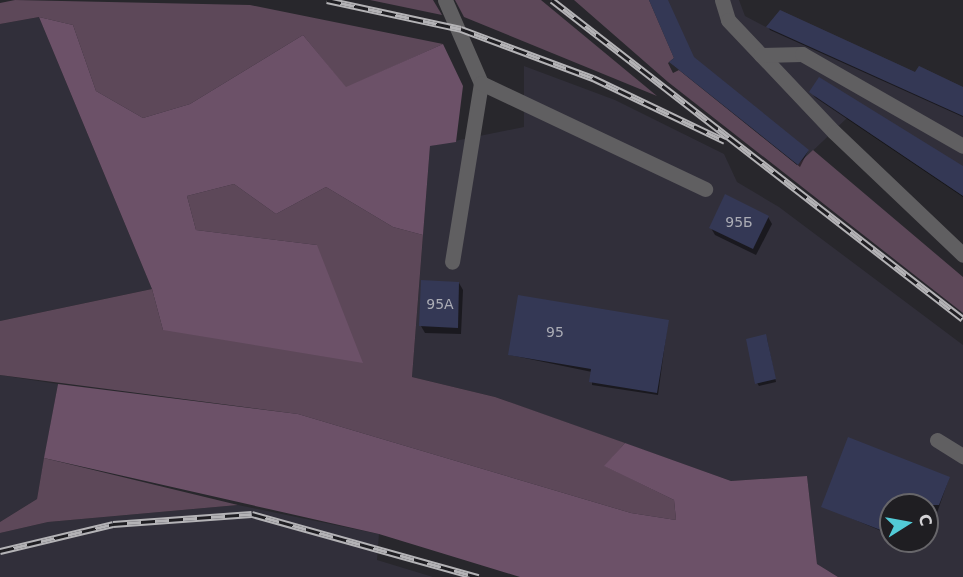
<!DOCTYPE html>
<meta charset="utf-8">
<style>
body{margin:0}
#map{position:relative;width:963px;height:577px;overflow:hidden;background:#28272c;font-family:"DejaVu Sans",sans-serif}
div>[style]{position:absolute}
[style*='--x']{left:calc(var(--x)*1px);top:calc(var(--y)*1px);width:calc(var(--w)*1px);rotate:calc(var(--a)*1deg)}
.built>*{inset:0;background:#312f3a}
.green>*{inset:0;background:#5d4859}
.forest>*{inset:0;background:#6c5168}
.shadow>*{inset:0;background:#0007}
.building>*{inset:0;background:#343855}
.minor>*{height:15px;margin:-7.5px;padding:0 7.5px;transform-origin:7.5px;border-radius:7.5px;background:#605f61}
.rail>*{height:7px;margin-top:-3.5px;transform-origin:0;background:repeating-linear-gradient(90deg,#1f1e22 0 14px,#b4b3b6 0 28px);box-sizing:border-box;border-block:2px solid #b4b3b6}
span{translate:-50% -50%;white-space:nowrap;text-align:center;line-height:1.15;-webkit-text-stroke:5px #1f1e22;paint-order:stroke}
.number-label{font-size:14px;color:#abacb5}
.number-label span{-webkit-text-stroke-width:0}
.north{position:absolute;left:879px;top:493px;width:60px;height:60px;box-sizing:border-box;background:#1f1e22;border:2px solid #67666a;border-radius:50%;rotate:79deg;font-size:16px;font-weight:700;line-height:24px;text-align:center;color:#d3d2d5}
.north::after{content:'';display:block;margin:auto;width:21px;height:27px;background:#52cbd7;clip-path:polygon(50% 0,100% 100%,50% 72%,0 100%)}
</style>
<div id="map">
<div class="built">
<div style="clip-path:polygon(649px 0,739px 0,745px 16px,766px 27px,780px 10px,915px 72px,919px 66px,963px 87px,963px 196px,847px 118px,798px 165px,679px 70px)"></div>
<div style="clip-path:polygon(39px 17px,152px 289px,0 321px,0 24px)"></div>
<div style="clip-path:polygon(evenodd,524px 66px,615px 100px,724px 154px,737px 182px,779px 207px,963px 345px,963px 577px,838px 577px,817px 564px,807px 476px,731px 481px,495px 397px,412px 377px,430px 146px,524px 127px,524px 66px,891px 505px,927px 505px,927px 541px,891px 541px,891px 505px)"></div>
<div style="clip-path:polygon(0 375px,58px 384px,37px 499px,0 522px)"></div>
<div style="clip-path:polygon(238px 505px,379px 534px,377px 560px,433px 577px,0 577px,0 533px,48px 522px)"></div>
</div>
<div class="green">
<div style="clip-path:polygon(15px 0,250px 5px,443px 44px,346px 88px,303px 35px,190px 104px,143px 118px,96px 91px,73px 25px,39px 17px,0 24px,0 3px)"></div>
<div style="clip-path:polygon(371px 0,433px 0,442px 15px,370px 0)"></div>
<div style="clip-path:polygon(455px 0,541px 0,657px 96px,464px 17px)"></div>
<div style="clip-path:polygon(574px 0,649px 0,674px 58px,668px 63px,673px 73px,679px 70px,797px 165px,813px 150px,963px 277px,963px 313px,668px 82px)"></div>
<div style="clip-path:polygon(234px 184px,276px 214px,326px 187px,393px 227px,423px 235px,412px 377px,495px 397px,625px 443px,605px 466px,674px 500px,676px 520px,631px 513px,298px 414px,0 375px,0 321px,152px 289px,163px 330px,317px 245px,196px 230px,187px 196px)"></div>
<div style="clip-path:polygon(44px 458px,238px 505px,48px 522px,0 533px,0 522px,37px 499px)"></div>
</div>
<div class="forest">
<div style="clip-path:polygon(39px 17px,73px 25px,96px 91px,143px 118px,190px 104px,303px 35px,346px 87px,443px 44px,463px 86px,456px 142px,430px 146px,423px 235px,393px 227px,326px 187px,276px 214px,234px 184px,187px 196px,196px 230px,317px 245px,363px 363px,163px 330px,152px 289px)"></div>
<div style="clip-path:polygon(58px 384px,298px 414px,631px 513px,676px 520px,674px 500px,604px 466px,625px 443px,731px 481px,807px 476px,817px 564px,838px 577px,520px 577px,379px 534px,44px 458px)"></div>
</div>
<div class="shadow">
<div style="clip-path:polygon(651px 0,667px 0,693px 58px,808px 151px,800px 167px,673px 65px,676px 59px)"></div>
<div style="clip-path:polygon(768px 27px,963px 88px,963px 117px,770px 30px)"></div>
<div style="clip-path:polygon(813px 95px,963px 168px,963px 197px,816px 98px)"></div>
<div style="clip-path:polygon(768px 217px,772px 224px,756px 255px,715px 235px,711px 228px)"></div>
<div style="clip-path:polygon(459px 283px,463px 290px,461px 334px,425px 333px,421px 326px)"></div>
<div style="clip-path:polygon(668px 321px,658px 395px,592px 385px,592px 372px,510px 355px)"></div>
<div style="clip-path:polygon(767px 339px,776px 382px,759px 386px,757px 383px)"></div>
<div style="clip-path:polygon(949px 478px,925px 548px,906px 541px,927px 541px,927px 505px,891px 505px,891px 535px,822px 506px)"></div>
</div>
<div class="building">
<div style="clip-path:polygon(649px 0,668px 0,694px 57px,809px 150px,798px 165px,669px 62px,674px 58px)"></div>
<div style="clip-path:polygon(780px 10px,915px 72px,919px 66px,963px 87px,963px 116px,766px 27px)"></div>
<div style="clip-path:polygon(819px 77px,963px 166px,963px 196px,813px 95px,809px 92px)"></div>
<div style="clip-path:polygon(725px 194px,769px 216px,753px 249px,709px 228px)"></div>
<div style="clip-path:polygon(421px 280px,459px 282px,458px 328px,419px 326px)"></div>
<div style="clip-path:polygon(518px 295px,669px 320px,657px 393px,589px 382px,591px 369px,508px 355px)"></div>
<div style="clip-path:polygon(766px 334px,776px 379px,755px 384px,746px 339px)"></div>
<div style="clip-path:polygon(848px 437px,950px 477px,939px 505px,891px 505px,891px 534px,821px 507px)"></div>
</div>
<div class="minor">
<div style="--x:445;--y:0;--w:90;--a:66.6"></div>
<div style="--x:481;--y:83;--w:181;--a:99.2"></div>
<div style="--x:722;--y:0;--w:21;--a:73"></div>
<div style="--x:728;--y:20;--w:154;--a:46.6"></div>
<div style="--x:834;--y:132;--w:178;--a:43.6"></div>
<div style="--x:761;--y:55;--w:41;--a:-1.4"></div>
<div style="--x:802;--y:54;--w:185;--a:29.7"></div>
<div style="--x:481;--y:83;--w:248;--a:25.3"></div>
<div style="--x:937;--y:440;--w:31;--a:32"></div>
</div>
<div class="rail">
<div style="--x:327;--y:0;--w:137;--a:12.2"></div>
<div style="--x:461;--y:29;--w:141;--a:20.4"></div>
<div style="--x:593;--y:78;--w:146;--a:25.5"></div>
<div style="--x:552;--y:0;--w:520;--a:37.82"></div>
<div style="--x:0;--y:551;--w:116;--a:-13.4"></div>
<div style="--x:113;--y:524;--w:139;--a:-4.1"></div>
<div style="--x:252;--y:514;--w:235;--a:15.6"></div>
</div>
<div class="number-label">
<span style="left:739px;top:222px">95Б</span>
<span style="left:440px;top:304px">95А</span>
<span style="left:555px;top:332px">95</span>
</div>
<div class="north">С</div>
</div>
